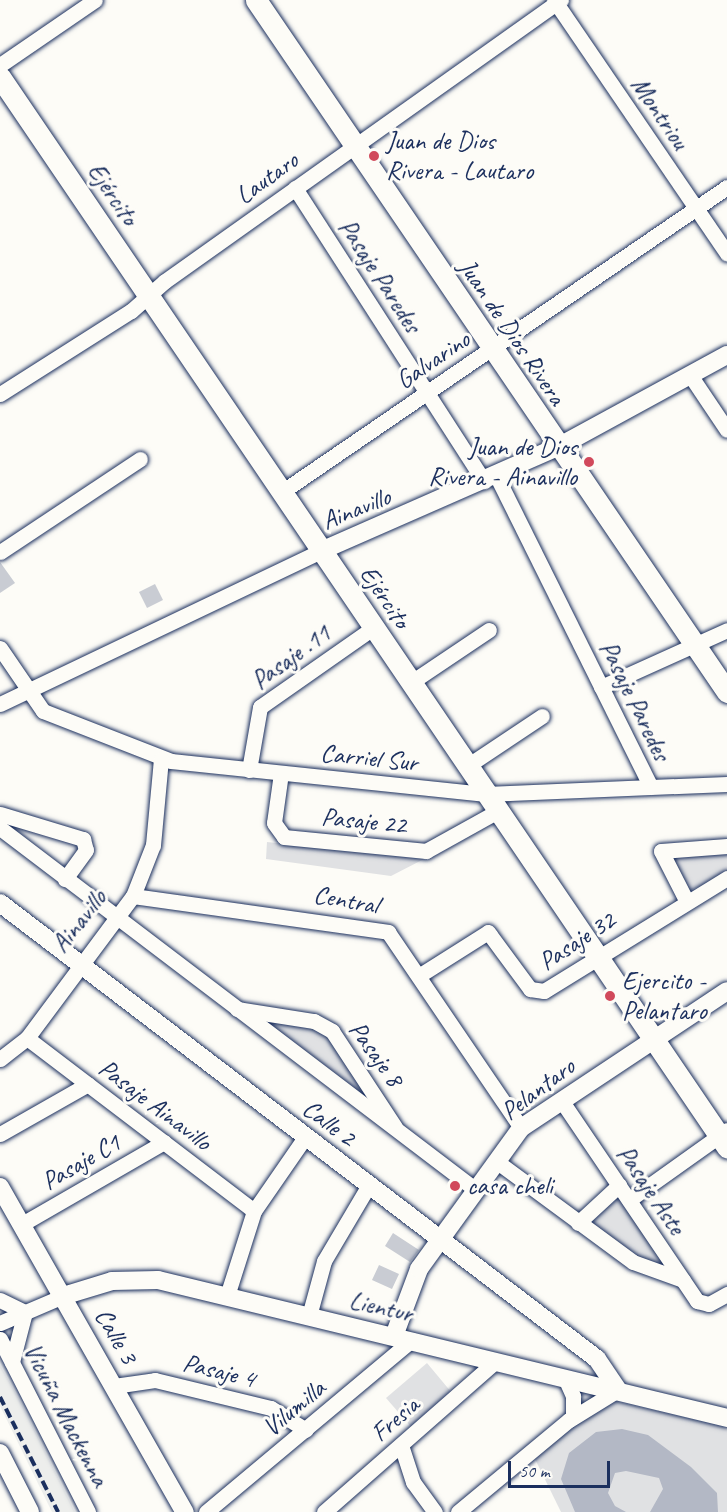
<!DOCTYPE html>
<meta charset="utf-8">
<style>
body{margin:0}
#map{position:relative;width:727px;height:1512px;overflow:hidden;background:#fdfcf7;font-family:Caveat,sans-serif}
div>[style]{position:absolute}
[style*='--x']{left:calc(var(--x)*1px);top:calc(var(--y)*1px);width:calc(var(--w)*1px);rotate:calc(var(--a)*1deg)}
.built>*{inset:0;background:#edeeec}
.green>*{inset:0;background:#e0e1e3}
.water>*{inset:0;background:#b3b8c5}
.building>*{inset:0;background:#c9ccd3}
.roads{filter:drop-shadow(0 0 2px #1b2f5e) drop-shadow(0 0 2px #1b2f5e)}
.minor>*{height:15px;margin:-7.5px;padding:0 7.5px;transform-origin:7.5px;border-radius:7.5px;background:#fdfcf7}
.tertiary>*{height:18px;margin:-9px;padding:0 9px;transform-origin:9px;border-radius:9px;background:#fdfcf7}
.secondary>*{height:21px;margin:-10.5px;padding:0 10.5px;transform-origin:10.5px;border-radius:10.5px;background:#fdfcf7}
.rail>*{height:4px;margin-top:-2px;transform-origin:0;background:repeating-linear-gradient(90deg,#1b2f5e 0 9px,transparent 0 13.5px)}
.dots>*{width:16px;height:16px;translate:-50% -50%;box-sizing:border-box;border:3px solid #fdfcf7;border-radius:50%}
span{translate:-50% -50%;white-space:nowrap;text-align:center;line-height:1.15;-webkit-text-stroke:6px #fdfcf7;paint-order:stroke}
.street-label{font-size:26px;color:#1b2f5e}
.poi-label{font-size:26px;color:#1b2f5e}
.left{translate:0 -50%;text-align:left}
.right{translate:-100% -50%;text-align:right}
.scale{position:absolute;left:508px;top:1461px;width:102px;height:27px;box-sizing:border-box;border:3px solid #1b2f5e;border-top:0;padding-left:8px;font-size:18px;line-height:21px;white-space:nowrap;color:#1b2f5e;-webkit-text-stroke:4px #fdfcf7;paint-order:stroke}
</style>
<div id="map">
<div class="built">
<div style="clip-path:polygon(0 1365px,21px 1403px,75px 1512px,52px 1512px,0 1406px)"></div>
</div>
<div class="green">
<div style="clip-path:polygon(267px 842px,424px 859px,391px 876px,266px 859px)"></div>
<div style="clip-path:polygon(727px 850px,727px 875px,688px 891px,667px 852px)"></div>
<div style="clip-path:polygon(252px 1015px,309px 1024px,328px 1033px,381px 1109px)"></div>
<div style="clip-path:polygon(613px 1195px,621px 1196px,670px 1268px,654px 1267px,591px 1225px)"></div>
<div style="clip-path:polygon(427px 1363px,452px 1393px,412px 1428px,386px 1398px)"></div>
<div style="clip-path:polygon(609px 1400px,727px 1427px,727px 1512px,561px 1512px,534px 1457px)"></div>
</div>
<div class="water">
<div style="clip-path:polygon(622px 1429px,648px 1435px,691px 1467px,717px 1493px,718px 1512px,650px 1512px,663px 1489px,659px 1478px,626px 1471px,615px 1473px,608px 1493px,615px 1506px,626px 1512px,575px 1512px,561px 1479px,569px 1453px,596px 1432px)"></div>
</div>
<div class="building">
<div style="clip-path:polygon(0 562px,15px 583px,0 593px)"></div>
<div style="clip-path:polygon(155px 584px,163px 600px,147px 608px,139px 592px)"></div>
<div style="clip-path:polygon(393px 1233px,419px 1250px,410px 1262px,385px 1246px)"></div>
<div style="clip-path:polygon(379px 1265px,399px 1274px,392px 1289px,372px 1280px)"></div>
</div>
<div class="roads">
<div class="minor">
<div style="--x:554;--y:0;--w:307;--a:55.7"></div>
<div style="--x:0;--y:65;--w:115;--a:-34.4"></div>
<div style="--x:295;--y:188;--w:349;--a:57.2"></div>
<div style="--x:690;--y:375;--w:66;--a:56.1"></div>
<div style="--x:0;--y:394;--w:155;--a:-32.4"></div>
<div style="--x:131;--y:311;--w:45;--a:-41.4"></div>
<div style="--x:165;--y:281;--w:486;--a:-35.4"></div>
<div style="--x:496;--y:475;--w:348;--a:63.6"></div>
<div style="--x:283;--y:491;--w:538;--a:-34.4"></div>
<div style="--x:0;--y:552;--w:168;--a:-33.6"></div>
<div style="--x:0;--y:648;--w:76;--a:55.7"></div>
<div style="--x:43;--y:711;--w:137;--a:21.3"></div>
<div style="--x:171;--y:761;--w:317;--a:6"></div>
<div style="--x:486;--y:794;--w:241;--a:-2.4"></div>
<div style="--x:410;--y:683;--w:95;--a:-33.9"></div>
<div style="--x:601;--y:687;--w:138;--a:-24.3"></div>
<div style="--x:0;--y:704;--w:358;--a:-25.5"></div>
<div style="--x:467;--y:766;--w:90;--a:-33.7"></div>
<div style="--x:249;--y:770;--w:64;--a:-80.1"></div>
<div style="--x:260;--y:707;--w:138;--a:-35"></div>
<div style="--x:281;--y:773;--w:50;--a:98"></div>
<div style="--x:274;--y:823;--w:17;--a:54"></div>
<div style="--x:284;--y:837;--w:143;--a:5.6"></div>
<div style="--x:426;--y:851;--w:82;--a:-29.1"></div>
<div style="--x:0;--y:814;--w:87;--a:16.8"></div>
<div style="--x:83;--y:839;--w:11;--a:75"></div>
<div style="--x:86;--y:850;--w:36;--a:126"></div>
<div style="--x:0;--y:828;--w:598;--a:37.25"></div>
<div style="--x:133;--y:896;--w:258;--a:8"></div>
<div style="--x:388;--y:932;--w:237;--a:55.8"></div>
<div style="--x:686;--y:900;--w:55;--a:-117"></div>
<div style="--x:661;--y:851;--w:66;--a:-4.3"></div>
<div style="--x:420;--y:975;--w:80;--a:-32.3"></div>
<div style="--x:488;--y:932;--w:71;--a:53.6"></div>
<div style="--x:530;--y:989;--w:14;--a:8"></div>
<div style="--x:544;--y:991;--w:215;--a:-31.7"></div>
<div style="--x:237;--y:1009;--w:78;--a:8.9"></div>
<div style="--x:314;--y:1021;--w:21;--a:29"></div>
<div style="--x:332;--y:1031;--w:115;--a:56.7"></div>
<div style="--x:27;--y:1038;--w:285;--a:37.3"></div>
<div style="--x:0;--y:1059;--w:34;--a:-38"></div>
<div style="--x:27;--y:1038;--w:177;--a:-53.3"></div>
<div style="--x:133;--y:896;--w:55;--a:-68.6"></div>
<div style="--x:153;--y:845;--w:86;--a:-84.7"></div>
<div style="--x:561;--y:1100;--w:243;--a:55.9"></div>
<div style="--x:697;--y:1301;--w:12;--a:14"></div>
<div style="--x:709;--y:1304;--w:21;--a:-29"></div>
<div style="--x:0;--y:1134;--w:101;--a:-29.6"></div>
<div style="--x:496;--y:1161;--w:170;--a:36.4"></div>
<div style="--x:633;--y:1262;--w:53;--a:19.8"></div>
<div style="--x:629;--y:1200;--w:120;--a:-35.5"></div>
<div style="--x:578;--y:1223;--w:56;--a:-42.8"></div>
<div style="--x:22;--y:1224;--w:164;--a:-30"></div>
<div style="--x:227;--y:1296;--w:89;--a:-72.4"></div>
<div style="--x:254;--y:1211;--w:90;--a:-55.4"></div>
<div style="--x:0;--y:1300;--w:28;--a:26"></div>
<div style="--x:25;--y:1312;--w:52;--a:104.6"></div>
<div style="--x:309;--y:1316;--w:57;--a:-74.7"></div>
<div style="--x:324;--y:1261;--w:88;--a:-59.4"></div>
<div style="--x:0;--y:1323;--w:69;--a:-23.2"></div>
<div style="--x:0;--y:1339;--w:194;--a:63"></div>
<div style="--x:565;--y:1378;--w:20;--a:66"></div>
<div style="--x:573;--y:1396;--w:21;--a:90"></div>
<div style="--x:114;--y:1386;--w:41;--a:-8.3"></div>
<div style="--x:155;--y:1380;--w:119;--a:13.6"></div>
<div style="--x:271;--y:1408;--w:41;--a:32.2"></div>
<div style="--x:401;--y:1445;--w:39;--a:72"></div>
<div style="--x:413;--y:1482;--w:37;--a:54"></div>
<div style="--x:206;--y:1512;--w:268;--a:-39.9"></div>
<div style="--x:324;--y:1512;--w:229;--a:-41.3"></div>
<div style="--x:458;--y:1512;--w:144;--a:-39.7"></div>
<div style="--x:569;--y:1420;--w:57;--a:-31.5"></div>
</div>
<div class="tertiary">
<div style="--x:323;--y:550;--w:257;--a:-23.7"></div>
<div style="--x:558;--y:447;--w:192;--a:-28.6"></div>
<div style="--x:0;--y:903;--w:751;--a:37.37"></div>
<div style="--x:597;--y:1359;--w:37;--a:56"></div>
<div style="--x:0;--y:1187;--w:374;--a:60.4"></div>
<div style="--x:63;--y:1296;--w:51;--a:-17"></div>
<div style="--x:112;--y:1281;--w:46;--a:-1.2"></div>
<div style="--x:158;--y:1280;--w:585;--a:13.63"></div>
<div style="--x:394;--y:1336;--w:72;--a:-69.5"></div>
<div style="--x:419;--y:1269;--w:174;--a:-54.1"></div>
<div style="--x:521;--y:1128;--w:247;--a:-33.6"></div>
<div style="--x:0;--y:1453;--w:66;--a:63"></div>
</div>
<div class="secondary">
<div style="--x:256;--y:0;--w:837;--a:55.76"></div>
<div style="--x:0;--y:77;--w:1294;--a:55.81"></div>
</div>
</div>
<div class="rail">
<div style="--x:0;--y:1397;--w:129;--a:63.2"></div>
</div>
<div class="dots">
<div style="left:374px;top:156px;background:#d1495b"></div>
<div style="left:589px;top:462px;background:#d1495b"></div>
<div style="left:610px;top:996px;background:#d1495b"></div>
<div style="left:455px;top:1186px;background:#d1495b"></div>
</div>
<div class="street-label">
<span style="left:660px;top:113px;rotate:56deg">Montriou</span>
<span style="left:267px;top:178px;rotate:-36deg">Lautaro</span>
<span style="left:113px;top:194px;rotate:56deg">Ejército</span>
<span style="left:380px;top:276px;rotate:57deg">Pasaje Paredes</span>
<span style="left:512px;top:332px;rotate:56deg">Juan de Dios Rivera</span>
<span style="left:433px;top:360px;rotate:-34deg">Galvarino</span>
<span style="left:356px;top:509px;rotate:-22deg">Ainavillo</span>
<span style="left:385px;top:597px;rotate:56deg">Ejército</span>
<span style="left:291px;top:657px;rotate:-36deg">Pasaje .11</span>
<span style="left:635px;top:701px;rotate:64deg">Pasaje Paredes</span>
<span style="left:369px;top:758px;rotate:6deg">Carriel Sur</span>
<span style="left:364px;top:821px;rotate:6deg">Pasaje 22</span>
<span style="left:346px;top:900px;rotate:10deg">Central</span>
<span style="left:79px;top:921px;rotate:-52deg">Ainavillo</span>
<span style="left:577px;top:941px;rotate:-33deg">Pasaje 32</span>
<span style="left:376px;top:1054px;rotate:54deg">Pasaje 8</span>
<span style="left:538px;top:1089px;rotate:-37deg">Pelantaro</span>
<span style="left:155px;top:1105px;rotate:37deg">Pasaje Ainavillo</span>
<span style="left:329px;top:1123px;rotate:37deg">Calle 2</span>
<span style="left:81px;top:1162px;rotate:-30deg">Pasaje C1</span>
<span style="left:651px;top:1190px;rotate:56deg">Pasaje Aste</span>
<span style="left:381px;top:1307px;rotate:13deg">Lientur</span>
<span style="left:116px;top:1336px;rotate:60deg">Calle 3</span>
<span style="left:219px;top:1371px;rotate:14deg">Pasaje 4</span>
<span style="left:294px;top:1408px;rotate:-40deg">Vilumilla</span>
<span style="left:66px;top:1415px;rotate:63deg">Vicuña Mackenna</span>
<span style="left:395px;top:1419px;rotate:-41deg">Fresia</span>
</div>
<div class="poi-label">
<span class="left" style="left:386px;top:156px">Juan de Dios<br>Rivera - Lautaro</span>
<span class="right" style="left:577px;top:462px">Juan de Dios<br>Rivera - Ainavillo</span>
<span class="left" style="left:622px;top:996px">Ejercito -<br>Pelantaro</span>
<span class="left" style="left:467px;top:1186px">casa cheli</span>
</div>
<div class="scale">50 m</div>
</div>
